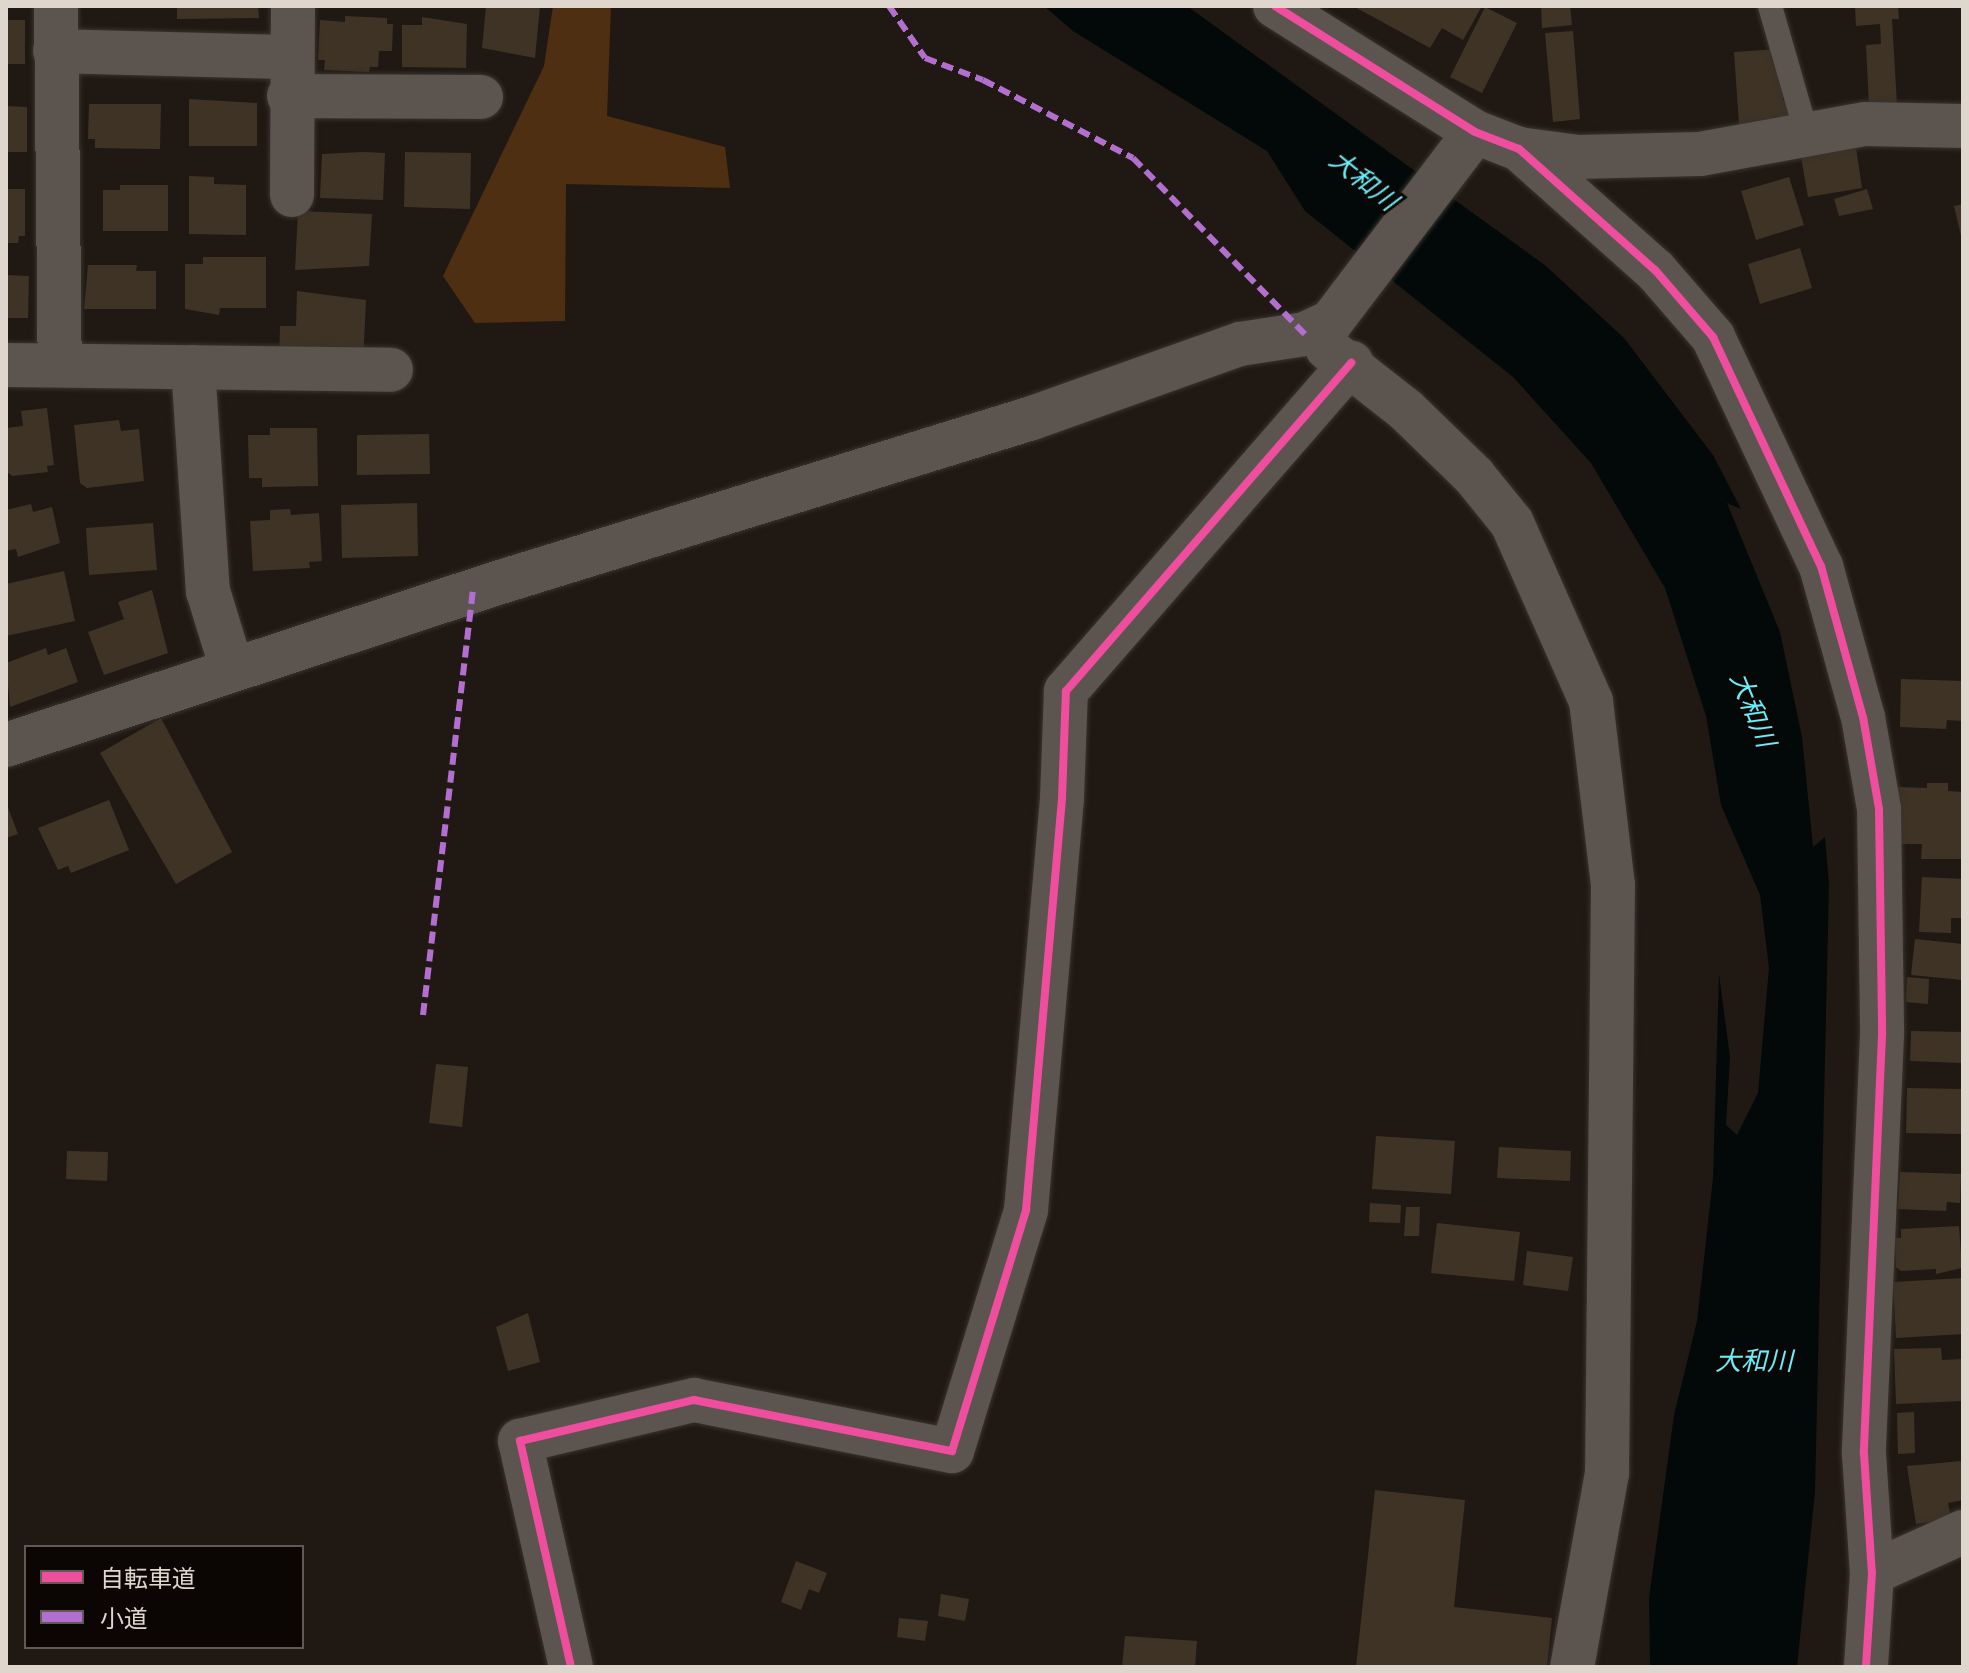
<!DOCTYPE html>
<meta charset="utf-8">
<style>
body{margin:0}
#map{position:relative;width:1969px;height:1673px;overflow:hidden;background:#201913;font-family:Jost,"Noto Sans JP",sans-serif}
div>[style]{position:absolute}
[style*='--x']{left:calc(var(--x)*1px);top:calc(var(--y)*1px);width:calc(var(--w)*1px);rotate:calc(var(--a)*1deg)}
.green>*{inset:0;background:#4e2f11}
.water>*{inset:0;background:#030909}
.building>*{inset:0;background:#3f3325}
.roads{filter:drop-shadow(0 0 2px #38332e) drop-shadow(0 0 2px #38332e)}
.lane>*{height:24px;margin:-12px;padding:0 12px;transform-origin:12px;border-radius:12px;background:#5b544f}
.street>*{height:44px;margin:-22px;padding:0 22px;transform-origin:22px;border-radius:22px;background:#5b544f}
.secondary>*{height:44px;margin:-22px;padding:0 22px;transform-origin:22px;border-radius:22px;background:#5b544f}
.quiet>*{height:6px;margin-top:-3px;transform-origin:0;background:repeating-linear-gradient(90deg,#b36fd0 0 12px,transparent 0 18px)}
.cycleway>*{height:8px;margin:-4px;padding:0 4px;transform-origin:4px;border-radius:4px;background:#ef4d9e}
span{translate:-50% -50%;white-space:nowrap;text-align:center;line-height:1.15;-webkit-text-stroke:6px #0b0603;paint-order:stroke}
.water-label{font-size:26px;color:#69eff9;font-style:italic}
.frame{position:absolute;inset:0;border:8px solid #dfd6ce;pointer-events:none}
.legend{position:absolute;left:24px;top:1545px;width:280px;height:104px;box-sizing:border-box;background:#0b0603;border:2px solid #605954;margin:0;padding:10px 14px;list-style:none;font-size:24px;color:#dfd6ce}
.legend li{display:flex;align-items:center;gap:16px;height:40px}
.legend b{width:40px;border:2px solid #605954}
</style>
<div id="map">
<div class="green">
<div style="clip-path:polygon(553px 6px,611px 6px,607px 116px,725px 147px,730px 188px,566px 184px,565px 321px,475px 323px,443px 276px,544px 66px)"></div>
</div>
<div class="water">
<div style="clip-path:polygon(1044px 6px,1187px 6px,1546px 266px,1624px 338px,1713px 455px,1741px 509px,1727px 503px,1780px 632px,1802px 737px,1813px 847px,1825px 837px,1829px 885px,1815px 1492px,1797px 1667px,1650px 1667px,1649px 1598px,1674px 1415px,1697px 1321px,1713px 1178px,1719px 974px,1730px 1057px,1726px 1125px,1737px 1135px,1758px 1093px,1769px 968px,1760px 895px,1721px 805px,1706px 716px,1665px 588px,1591px 463px,1513px 377px,1305px 211px,1267px 151px,1073px 31px)"></div>
</div>
<div class="building">
<div style="clip-path:polygon(177px 6px,258px 6px,259px 18px,177px 19px)"></div>
<div style="clip-path:polygon(486px 6px,540px 6px,535px 58px,482px 48px)"></div>
<div style="clip-path:polygon(1353px 6px,1482px 6px,1463px 40px,1442px 28px,1430px 48px)"></div>
<div style="clip-path:polygon(1541px 6px,1570px 6px,1572px 25px,1542px 28px)"></div>
<div style="clip-path:polygon(1855px 6px,1898px 6px,1899px 19px,1892px 19px,1897px 105px,1869px 107px,1866px 45px,1881px 44px,1880px 24px,1856px 26px)"></div>
<div style="clip-path:polygon(1485px 7px,1517px 23px,1482px 93px,1450px 77px)"></div>
<div style="clip-path:polygon(345px 16px,387px 18px,387px 24px,393px 24px,392px 51px,379px 51px,378px 67px,370px 67px,369px 72px,324px 70px,325px 60px,318px 60px,320px 20px,345px 22px)"></div>
<div style="clip-path:polygon(422px 17px,467px 24px,466px 68px,402px 67px,402px 25px,422px 25px)"></div>
<div style="clip-path:polygon(6px 20px,25px 20px,25px 64px,6px 64px)"></div>
<div style="clip-path:polygon(1573px 31px,1580px 119px,1553px 122px,1545px 33px)"></div>
<div style="clip-path:polygon(1779px 49px,1783px 101px,1791px 101px,1792px 121px,1739px 124px,1734px 52px)"></div>
<div style="clip-path:polygon(189px 99px,257px 103px,257px 146px,189px 146px)"></div>
<div style="clip-path:polygon(89px 104px,161px 104px,160px 149px,95px 148px,95px 139px,88px 139px)"></div>
<div style="clip-path:polygon(6px 106px,27px 107px,27px 152px,6px 152px)"></div>
<div style="clip-path:polygon(1856px 148px,1862px 188px,1808px 197px,1801px 157px)"></div>
<div style="clip-path:polygon(363px 152px,385px 153px,383px 200px,320px 198px,322px 154px)"></div>
<div style="clip-path:polygon(405px 152px,471px 153px,470px 209px,404px 207px)"></div>
<div style="clip-path:polygon(189px 176px,214px 177px,214px 184px,246px 185px,246px 235px,189px 234px)"></div>
<div style="clip-path:polygon(1789px 177px,1804px 225px,1756px 240px,1741px 191px)"></div>
<div style="clip-path:polygon(120px 185px,168px 185px,168px 231px,103px 231px,103px 190px,120px 190px)"></div>
<div style="clip-path:polygon(6px 189px,25px 189px,25px 236px,19px 236px,18px 243px,6px 243px)"></div>
<div style="clip-path:polygon(1867px 189px,1873px 209px,1839px 216px,1834px 199px)"></div>
<div style="clip-path:polygon(1963px 204px,1963px 240px,1962px 240px,1954px 206px)"></div>
<div style="clip-path:polygon(298px 211px,372px 214px,369px 266px,295px 270px)"></div>
<div style="clip-path:polygon(1800px 248px,1812px 288px,1760px 304px,1748px 264px)"></div>
<div style="clip-path:polygon(203px 257px,266px 257px,266px 308px,220px 308px,219px 315px,185px 309px,185px 264px,203px 264px)"></div>
<div style="clip-path:polygon(88px 265px,137px 265px,136px 271px,156px 271px,156px 309px,84px 309px)"></div>
<div style="clip-path:polygon(6px 275px,29px 276px,28px 318px,6px 318px)"></div>
<div style="clip-path:polygon(297px 291px,366px 300px,363px 364px,279px 360px,280px 326px,296px 326px)"></div>
<div style="clip-path:polygon(47px 408px,54px 465px,47px 466px,48px 472px,12px 476px,6px 471px,6px 428px,23px 426px,21px 411px)"></div>
<div style="clip-path:polygon(119px 420px,121px 431px,139px 429px,144px 481px,87px 488px,80px 483px,74px 425px)"></div>
<div style="clip-path:polygon(270px 428px,317px 428px,318px 486px,262px 487px,262px 478px,249px 478px,248px 435px,270px 435px)"></div>
<div style="clip-path:polygon(429px 434px,430px 474px,357px 475px,357px 435px)"></div>
<div style="clip-path:polygon(417px 503px,418px 556px,342px 558px,341px 505px)"></div>
<div style="clip-path:polygon(31px 504px,33px 512px,52px 507px,60px 543px,18px 557px,16px 549px,6px 551px,6px 510px)"></div>
<div style="clip-path:polygon(290px 509px,291px 515px,319px 513px,322px 561px,309px 562px,310px 568px,253px 571px,250px 521px,270px 520px,270px 510px)"></div>
<div style="clip-path:polygon(153px 523px,157px 570px,89px 575px,86px 528px)"></div>
<div style="clip-path:polygon(64px 571px,75px 621px,6px 636px,6px 584px)"></div>
<div style="clip-path:polygon(152px 590px,168px 653px,104px 675px,88px 632px,124px 619px,118px 602px)"></div>
<div style="clip-path:polygon(46px 648px,48px 655px,66px 648px,78px 682px,10px 707px,6px 663px)"></div>
<div style="clip-path:polygon(1901px 679px,1963px 681px,1963px 721px,1947px 720px,1946px 729px,1900px 727px)"></div>
<div style="clip-path:polygon(161px 718px,232px 852px,176px 884px,100px 753px)"></div>
<div style="clip-path:polygon(1927px 783px,1948px 783px,1948px 791px,1963px 792px,1963px 859px,1921px 859px,1922px 844px,1897px 844px,1898px 787px,1927px 788px)"></div>
<div style="clip-path:polygon(109px 800px,129px 850px,71px 873px,68px 866px,58px 870px,38px 828px)"></div>
<div style="clip-path:polygon(6px 802px,18px 834px,6px 838px)"></div>
<div style="clip-path:polygon(1922px 877px,1963px 879px,1963px 918px,1951px 918px,1951px 933px,1919px 932px)"></div>
<div style="clip-path:polygon(1915px 939px,1963px 944px,1963px 980px,1911px 975px)"></div>
<div style="clip-path:polygon(1907px 977px,1929px 979px,1928px 1004px,1906px 1002px)"></div>
<div style="clip-path:polygon(1911px 1031px,1963px 1032px,1963px 1063px,1910px 1061px)"></div>
<div style="clip-path:polygon(436px 1064px,468px 1067px,462px 1127px,429px 1123px)"></div>
<div style="clip-path:polygon(1907px 1088px,1963px 1089px,1963px 1134px,1906px 1133px)"></div>
<div style="clip-path:polygon(1376px 1136px,1455px 1141px,1451px 1194px,1372px 1189px)"></div>
<div style="clip-path:polygon(1499px 1147px,1571px 1151px,1570px 1181px,1497px 1178px)"></div>
<div style="clip-path:polygon(67px 1151px,108px 1152px,107px 1181px,66px 1179px)"></div>
<div style="clip-path:polygon(1900px 1172px,1961px 1174px,1960px 1203px,1947px 1202px,1946px 1211px,1898px 1209px)"></div>
<div style="clip-path:polygon(1370px 1203px,1401px 1205px,1400px 1223px,1369px 1222px)"></div>
<div style="clip-path:polygon(1406px 1207px,1420px 1207px,1419px 1236px,1404px 1236px)"></div>
<div style="clip-path:polygon(1437px 1223px,1520px 1232px,1514px 1281px,1431px 1273px)"></div>
<div style="clip-path:polygon(1959px 1226px,1962px 1268px,1936px 1274px,1936px 1269px,1901px 1271px,1896px 1267px,1895px 1238px,1901px 1238px,1901px 1229px)"></div>
<div style="clip-path:polygon(1527px 1251px,1573px 1257px,1568px 1291px,1523px 1285px)"></div>
<div style="clip-path:polygon(1963px 1278px,1963px 1334px,1896px 1338px,1893px 1282px)"></div>
<div style="clip-path:polygon(528px 1313px,540px 1362px,508px 1371px,496px 1327px)"></div>
<div style="clip-path:polygon(1941px 1348px,1942px 1360px,1963px 1359px,1963px 1401px,1896px 1404px,1894px 1349px)"></div>
<div style="clip-path:polygon(1914px 1412px,1915px 1453px,1898px 1454px,1897px 1413px)"></div>
<div style="clip-path:polygon(1962px 1461px,1963px 1500px,1948px 1503px,1951px 1519px,1916px 1524px,1907px 1466px)"></div>
<div style="clip-path:polygon(1375px 1490px,1465px 1500px,1454px 1607px,1552px 1618px,1547px 1667px,1356px 1667px)"></div>
<div style="clip-path:polygon(796px 1561px,827px 1573px,819px 1593px,809px 1589px,801px 1610px,781px 1602px)"></div>
<div style="clip-path:polygon(941px 1594px,969px 1599px,965px 1621px,938px 1616px)"></div>
<div style="clip-path:polygon(899px 1618px,928px 1621px,925px 1641px,897px 1637px)"></div>
<div style="clip-path:polygon(1125px 1636px,1197px 1641px,1195px 1667px,1122px 1667px)"></div>
</div>
<div class="roads">
<div class="lane">
<div style="--x:1770;--y:6;--w:134;--a:74"></div>
</div>
<div class="street">
<div style="--x:56;--y:6;--w:359;--a:89.4"></div>
<div style="--x:1275;--y:6;--w:236;--a:32.2"></div>
<div style="--x:1475;--y:132;--w:47;--a:21.1"></div>
<div style="--x:1519;--y:149;--w:60;--a:7.7"></div>
<div style="--x:1578;--y:157;--w:122;--a:-1.4"></div>
<div style="--x:1700;--y:154;--w:168;--a:-10.3"></div>
<div style="--x:1865;--y:124;--w:98;--a:1.2"></div>
<div style="--x:55;--y:51;--w:236;--a:1.5"></div>
<div style="--x:289;--y:96;--w:192;--a:0.3"></div>
<div style="--x:1519;--y:149;--w:182;--a:41.7"></div>
<div style="--x:1655;--y:270;--w:89;--a:49.1"></div>
<div style="--x:1713;--y:337;--w:253;--a:64.8"></div>
<div style="--x:1821;--y:566;--w:157;--a:74.5"></div>
<div style="--x:1863;--y:717;--w:93;--a:80.1"></div>
<div style="--x:1879;--y:809;--w:226;--a:89.2"></div>
<div style="--x:1882;--y:1035;--w:419;--a:92.5"></div>
<div style="--x:1864;--y:1454;--w:119;--a:86.2"></div>
<div style="--x:1872;--y:1573;--w:94;--a:93.7"></div>
<div style="--x:292;--y:195;--w:189;--a:-89.7"></div>
<div style="--x:1327;--y:348;--w:100;--a:38.1"></div>
<div style="--x:1406;--y:410;--w:95;--a:44.1"></div>
<div style="--x:1474;--y:476;--w:60;--a:51"></div>
<div style="--x:1512;--y:523;--w:195;--a:66.1"></div>
<div style="--x:1591;--y:701;--w:185;--a:83.2"></div>
<div style="--x:1613;--y:885;--w:588;--a:90.58"></div>
<div style="--x:1607;--y:1473;--w:197;--a:100.2"></div>
<div style="--x:6;--y:365;--w:385;--a:0.7"></div>
<div style="--x:1872;--y:1573;--w:100;--a:-24.3"></div>
<div style="--x:571;--y:1667;--w:232;--a:-102.7"></div>
<div style="--x:520;--y:1441;--w:179;--a:-13.3"></div>
<div style="--x:694;--y:1400;--w:263;--a:11.2"></div>
<div style="--x:952;--y:1451;--w:252;--a:-72.9"></div>
<div style="--x:1026;--y:1210;--w:414;--a:-85"></div>
<div style="--x:1062;--y:798;--w:107;--a:-87.9"></div>
<div style="--x:1066;--y:691;--w:435;--a:-49"></div>
</div>
<div class="secondary">
<div style="--x:193;--y:367;--w:225;--a:86.2"></div>
<div style="--x:208;--y:591;--w:82;--a:72.9"></div>
<div style="--x:6;--y:745;--w:514;--a:-18.26"></div>
<div style="--x:494;--y:584;--w:563;--a:-17.15"></div>
<div style="--x:1032;--y:418;--w:221;--a:-19.6"></div>
<div style="--x:1240;--y:344;--w:66;--a:-8.7"></div>
<div style="--x:1305;--y:334;--w:29;--a:-25"></div>
<div style="--x:1331;--y:322;--w:238;--a:-52.8"></div>
</div>
</div>
<div class="quiet">
<div style="--x:889;--y:6;--w:63;--a:55.3"></div>
<div style="--x:925;--y:58;--w:62;--a:20.8"></div>
<div style="--x:983;--y:80;--w:169;--a:27.5"></div>
<div style="--x:1133;--y:158;--w:246;--a:45.7"></div>
<div style="--x:423;--y:1015;--w:427;--a:-83.3"></div>
</div>
<div class="cycleway">
<div style="--x:1275;--y:6;--w:236;--a:32.2"></div>
<div style="--x:1475;--y:132;--w:47;--a:21.1"></div>
<div style="--x:1519;--y:149;--w:182;--a:41.7"></div>
<div style="--x:1655;--y:270;--w:89;--a:49.1"></div>
<div style="--x:1713;--y:337;--w:253;--a:64.8"></div>
<div style="--x:1821;--y:566;--w:157;--a:74.5"></div>
<div style="--x:1863;--y:717;--w:93;--a:80.1"></div>
<div style="--x:1879;--y:809;--w:226;--a:89.2"></div>
<div style="--x:1882;--y:1035;--w:419;--a:92.5"></div>
<div style="--x:1864;--y:1454;--w:119;--a:86.2"></div>
<div style="--x:1872;--y:1573;--w:94;--a:93.7"></div>
<div style="--x:571;--y:1667;--w:232;--a:-102.7"></div>
<div style="--x:520;--y:1441;--w:179;--a:-13.3"></div>
<div style="--x:694;--y:1400;--w:263;--a:11.2"></div>
<div style="--x:952;--y:1451;--w:252;--a:-72.9"></div>
<div style="--x:1026;--y:1210;--w:414;--a:-85"></div>
<div style="--x:1062;--y:798;--w:107;--a:-87.9"></div>
<div style="--x:1066;--y:691;--w:435;--a:-49"></div>
</div>
<div class="water-label">
<span style="left:1363px;top:181px;rotate:39deg">大和川</span>
<span style="left:1752px;top:710px;rotate:68deg">大和川</span>
<span style="left:1754px;top:1362px">大和川</span>
</div>
<div class="frame"></div>
<ul class="legend">
<li><b style="height:10px;background:#ef4d9e"></b>自転車道</li>
<li><b style="height:10px;background:#b36fd0"></b>小道</li>
</ul>
</div>
